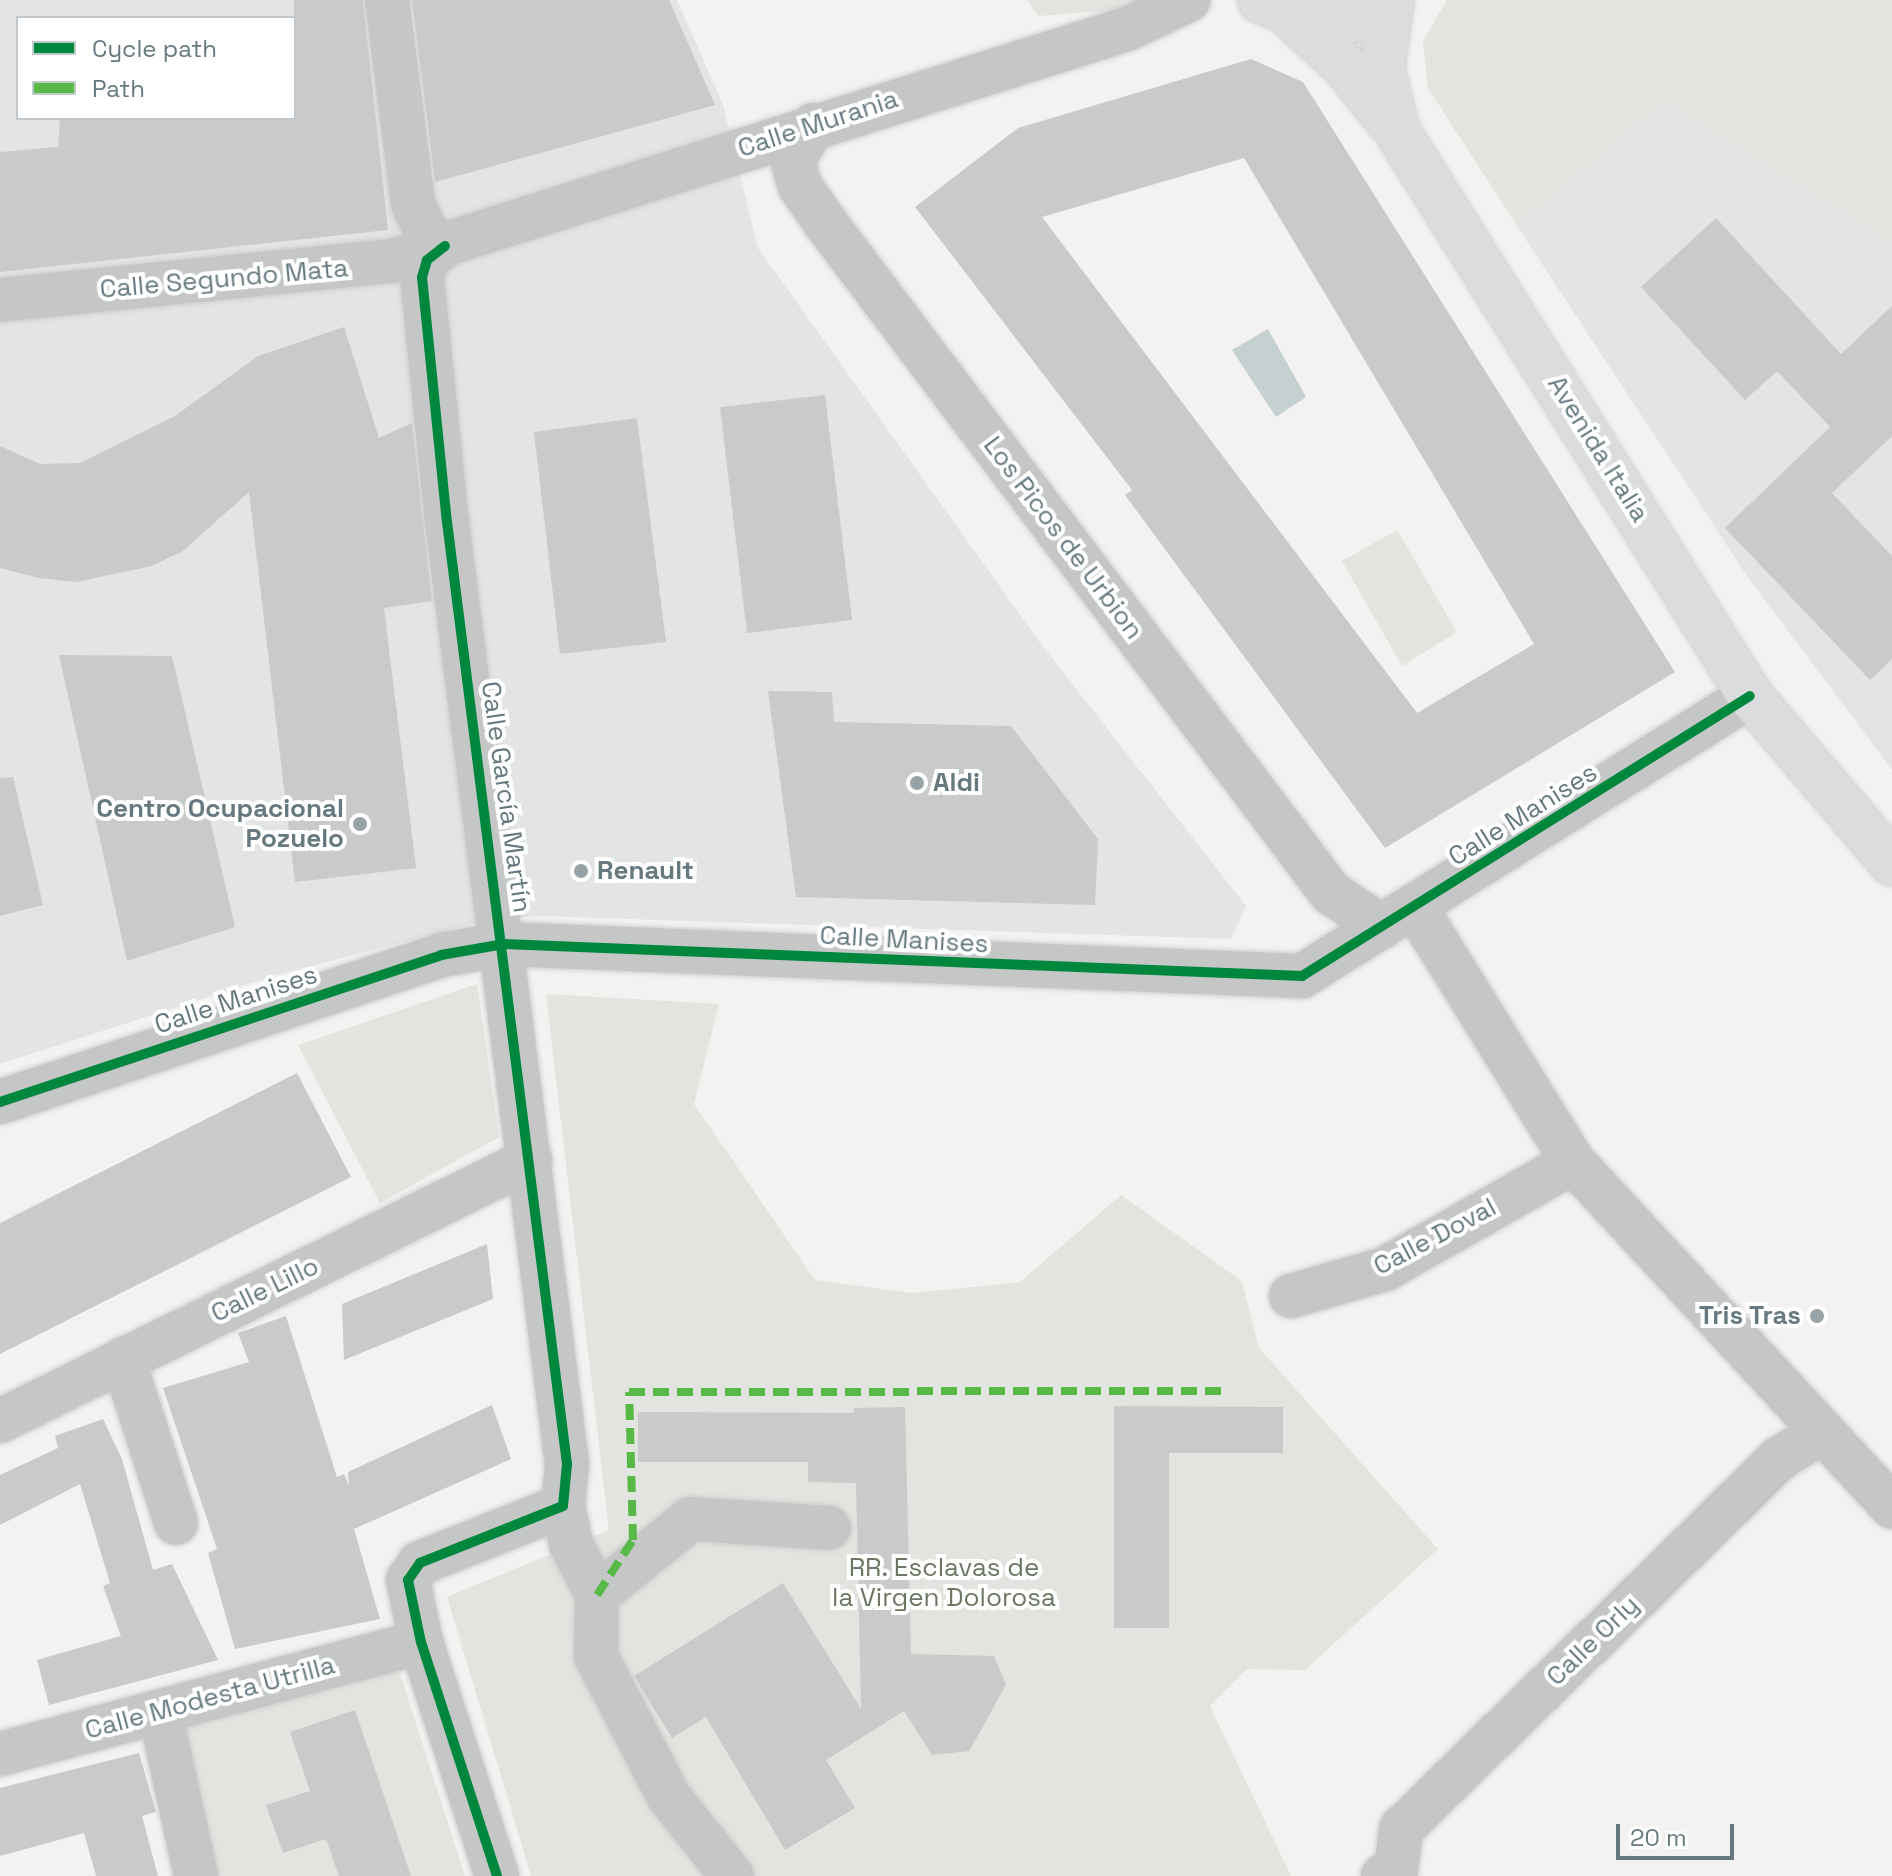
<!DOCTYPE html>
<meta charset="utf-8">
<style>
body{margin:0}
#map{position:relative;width:1892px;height:1876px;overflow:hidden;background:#f3f2f1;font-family:"Space Grotesk",sans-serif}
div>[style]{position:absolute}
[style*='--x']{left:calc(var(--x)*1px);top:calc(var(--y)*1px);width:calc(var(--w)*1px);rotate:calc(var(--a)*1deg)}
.built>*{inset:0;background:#e3e4e4}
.green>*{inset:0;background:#e2e4df}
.water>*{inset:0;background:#c5d0d0}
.building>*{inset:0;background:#c9caca}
.roads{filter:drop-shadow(0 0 2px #cfcfcf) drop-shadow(0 0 2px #cfcfcf)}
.minor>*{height:44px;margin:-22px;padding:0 22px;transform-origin:22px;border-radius:22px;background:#c5c7c7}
.major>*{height:44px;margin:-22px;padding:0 22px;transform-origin:22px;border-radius:22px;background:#dbdcdd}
.quiet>*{height:8px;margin-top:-4px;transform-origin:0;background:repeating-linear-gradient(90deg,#58b947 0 16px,transparent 0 24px)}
.cycleway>*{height:10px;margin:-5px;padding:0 5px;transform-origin:5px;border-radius:5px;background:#00873e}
.dots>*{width:22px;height:22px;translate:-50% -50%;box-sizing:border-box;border:4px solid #fff;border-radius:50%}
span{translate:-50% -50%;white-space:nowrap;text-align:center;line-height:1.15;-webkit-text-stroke:8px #fff;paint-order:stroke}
.street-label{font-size:26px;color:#65797f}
.poi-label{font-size:26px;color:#65797f;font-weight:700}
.left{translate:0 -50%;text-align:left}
.right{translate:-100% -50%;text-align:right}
.park-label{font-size:26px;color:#6b7763}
.legend{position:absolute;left:16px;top:16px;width:280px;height:104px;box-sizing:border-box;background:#fff;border:2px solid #c1c9cc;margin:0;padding:10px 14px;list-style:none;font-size:24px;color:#65797f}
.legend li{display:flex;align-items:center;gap:16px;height:40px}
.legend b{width:40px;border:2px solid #c1c9cc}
.scale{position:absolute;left:1616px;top:1824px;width:118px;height:36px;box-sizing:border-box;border:4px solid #65797f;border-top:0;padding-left:10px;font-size:24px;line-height:28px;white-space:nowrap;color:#65797f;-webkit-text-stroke:6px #fff;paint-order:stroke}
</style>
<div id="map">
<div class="built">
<div style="clip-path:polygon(evenodd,0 0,677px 0,723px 105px,758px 248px,1038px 640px,1246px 906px,1231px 939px,535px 916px,477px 923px,273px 976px,0 1064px,0 0,18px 18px,294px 18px,294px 118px,18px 118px,18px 18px)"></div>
<div style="clip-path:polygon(1663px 101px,1892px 243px,1892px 770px,1749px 579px,1517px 226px)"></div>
</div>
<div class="green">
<div style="clip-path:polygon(1027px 0,1146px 0,1119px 10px,1038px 16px)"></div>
<div style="clip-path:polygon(1447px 0,1892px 0,1892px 243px,1664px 101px,1517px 226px,1428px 88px,1423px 41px)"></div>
<div style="clip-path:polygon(1397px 530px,1457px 632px,1402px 666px,1342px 561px)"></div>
<div style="clip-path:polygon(477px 984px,499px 1137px,380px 1203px,298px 1045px)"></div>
<div style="clip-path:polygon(546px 994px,719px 1004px,694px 1104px,815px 1280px,912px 1293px,1020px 1282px,1121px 1195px,1242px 1281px,1259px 1348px,1438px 1549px,1305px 1670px,1247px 1669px,1210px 1706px,1291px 1876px,531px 1876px,447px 1597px,609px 1530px)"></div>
<div style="clip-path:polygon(397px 1664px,465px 1876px,214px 1876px,179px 1726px)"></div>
</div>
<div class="water">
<div style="clip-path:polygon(1268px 329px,1306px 397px,1276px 417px,1232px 350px)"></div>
</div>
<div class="building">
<div style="clip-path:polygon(294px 0,363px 0,388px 230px,0 272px,0 152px,58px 147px,60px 118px,294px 118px)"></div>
<div style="clip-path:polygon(412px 0,669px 0,715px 105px,435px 182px)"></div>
<div style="clip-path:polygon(evenodd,1251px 59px,1303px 82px,1675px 672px,1385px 848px,1125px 495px,1132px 490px,915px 207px,1018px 128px,1251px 59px,1244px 158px,1534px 644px,1417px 713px,1042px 217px,1244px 158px)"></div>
<div style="clip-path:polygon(1716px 218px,1841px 354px,1892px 306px,1892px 436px,1832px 493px,1892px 556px,1892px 659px,1870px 680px,1725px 528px,1830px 427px,1777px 371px,1745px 400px,1641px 287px)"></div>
<div style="clip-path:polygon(344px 327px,379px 438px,412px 423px,432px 601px,384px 608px,416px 868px,295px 882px,249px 492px,183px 551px,152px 566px,76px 582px,39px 578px,0 568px,0 446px,40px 464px,80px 463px,175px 416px,258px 356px)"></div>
<div style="clip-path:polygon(825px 395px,852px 620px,747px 633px,720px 407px)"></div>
<div style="clip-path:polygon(637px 418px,666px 642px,560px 654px,534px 432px)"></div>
<div style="clip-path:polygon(59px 655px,172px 656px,235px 927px,127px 961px)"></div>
<div style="clip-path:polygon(768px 691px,832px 692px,834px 722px,1011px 726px,1098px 839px,1095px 905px,796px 897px)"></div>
<div style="clip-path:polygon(13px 777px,43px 905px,0 916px,0 778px)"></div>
<div style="clip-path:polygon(297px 1073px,351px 1177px,0 1354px,0 1223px)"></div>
<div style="clip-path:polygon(487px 1244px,493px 1299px,344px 1360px,342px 1304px)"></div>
<div style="clip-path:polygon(286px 1316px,337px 1477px,344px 1474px,349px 1486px,348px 1472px,492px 1405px,511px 1459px,354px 1529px,380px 1619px,235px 1649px,208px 1553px,217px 1549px,163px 1388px,249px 1362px,238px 1333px)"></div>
<div style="clip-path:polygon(1114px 1406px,1283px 1407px,1283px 1453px,1169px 1453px,1169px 1628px,1114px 1628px)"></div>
<div style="clip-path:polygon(905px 1407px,911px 1654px,994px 1656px,1006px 1685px,969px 1751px,932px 1755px,904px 1711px,826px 1760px,855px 1808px,785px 1850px,706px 1717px,672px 1738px,634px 1676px,783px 1583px,861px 1709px,856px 1483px,808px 1482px,808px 1462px,638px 1462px,638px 1412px,854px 1413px,854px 1408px)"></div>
<div style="clip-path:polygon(103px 1419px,122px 1459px,153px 1570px,172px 1564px,218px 1660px,49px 1705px,37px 1660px,121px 1636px,103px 1586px,110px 1583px,80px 1484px,0 1525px,0 1475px,58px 1448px,55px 1436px)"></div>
<div style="clip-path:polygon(355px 1710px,411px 1876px,339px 1876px,326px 1839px,283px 1853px,266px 1805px,310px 1791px,290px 1732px)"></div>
<div style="clip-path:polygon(139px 1753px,156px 1812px,142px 1816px,158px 1876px,96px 1876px,84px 1833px,0 1856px,0 1788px)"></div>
</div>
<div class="roads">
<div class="minor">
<div style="--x:387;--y:0;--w:206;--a:82.7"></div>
<div style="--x:413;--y:204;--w:32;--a:64"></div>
<div style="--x:427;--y:233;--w:22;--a:36"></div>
<div style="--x:813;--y:125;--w:42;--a:118.4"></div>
<div style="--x:793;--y:162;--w:25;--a:74"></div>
<div style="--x:800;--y:186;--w:47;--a:55.3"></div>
<div style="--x:827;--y:225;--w:837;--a:52.97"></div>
<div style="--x:1331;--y:893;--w:61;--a:33.7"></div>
<div style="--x:445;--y:246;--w:23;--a:142"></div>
<div style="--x:427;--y:260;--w:18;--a:106"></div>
<div style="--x:422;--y:277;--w:246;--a:84.2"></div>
<div style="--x:447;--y:522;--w:950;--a:82.74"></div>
<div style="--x:567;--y:1464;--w:42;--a:95.4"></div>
<div style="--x:563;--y:1506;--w:39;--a:78"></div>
<div style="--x:571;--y:1544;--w:57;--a:63"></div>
<div style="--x:0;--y:300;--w:394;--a:-5.7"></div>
<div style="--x:392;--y:261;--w:771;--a:-17.52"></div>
<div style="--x:1127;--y:29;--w:68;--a:-25.4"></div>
<div style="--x:1415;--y:907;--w:300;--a:58.2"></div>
<div style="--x:1573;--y:1162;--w:470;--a:47.2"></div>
<div style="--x:0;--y:1102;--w:465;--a:-18.4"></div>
<div style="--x:441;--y:955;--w:64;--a:-9.9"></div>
<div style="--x:504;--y:944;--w:799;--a:2.3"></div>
<div style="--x:1302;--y:976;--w:528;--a:-32.01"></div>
<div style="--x:1291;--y:1296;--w:98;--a:-16"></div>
<div style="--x:1385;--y:1269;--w:216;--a:-29.6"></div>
<div style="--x:123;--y:1359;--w:172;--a:72.1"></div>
<div style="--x:0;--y:1421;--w:591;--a:-26.22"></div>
<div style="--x:160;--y:1712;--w:168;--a:77.6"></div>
<div style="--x:0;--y:1754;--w:436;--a:-14.9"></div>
<div style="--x:497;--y:1876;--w:246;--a:-108"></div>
<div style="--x:421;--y:1642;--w:63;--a:-101.8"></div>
<div style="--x:408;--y:1580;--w:21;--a:-55"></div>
<div style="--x:420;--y:1563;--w:154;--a:-21.7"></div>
<div style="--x:732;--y:1876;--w:101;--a:-128.6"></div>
<div style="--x:669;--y:1797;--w:159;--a:-117.4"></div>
<div style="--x:596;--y:1656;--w:61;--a:-89.1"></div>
<div style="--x:597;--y:1595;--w:121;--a:-39"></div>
<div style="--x:691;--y:1519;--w:138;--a:3.7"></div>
<div style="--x:1383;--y:1876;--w:14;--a:-25"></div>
<div style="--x:1396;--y:1870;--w:41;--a:-83"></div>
<div style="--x:1401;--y:1829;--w:530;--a:-44.39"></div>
<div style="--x:1780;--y:1458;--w:49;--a:-31.8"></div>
</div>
<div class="major">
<div style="--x:1260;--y:0;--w:69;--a:22.1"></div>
<div style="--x:1324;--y:26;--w:43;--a:-12.1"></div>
<div style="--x:1366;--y:17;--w:31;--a:-33"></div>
<div style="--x:1391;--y:1;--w:69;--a:97.5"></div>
<div style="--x:1382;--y:69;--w:64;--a:76.4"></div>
<div style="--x:1397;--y:131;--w:666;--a:58"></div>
<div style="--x:1750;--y:696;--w:219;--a:49.6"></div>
<div style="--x:1294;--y:19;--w:69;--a:42.7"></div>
<div style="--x:1345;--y:66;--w:69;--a:51.5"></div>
</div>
</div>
<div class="quiet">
<div style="--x:597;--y:1595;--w:66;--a:-56.8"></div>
<div style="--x:633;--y:1540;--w:148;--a:-91.5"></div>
<div style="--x:629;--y:1392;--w:597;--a:-0.1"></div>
</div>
<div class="cycleway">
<div style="--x:445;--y:246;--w:23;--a:142"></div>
<div style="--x:427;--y:260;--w:18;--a:106"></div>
<div style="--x:422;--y:277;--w:246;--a:84.2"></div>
<div style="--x:447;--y:522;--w:950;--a:82.74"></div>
<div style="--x:567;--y:1464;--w:42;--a:95.4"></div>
<div style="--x:563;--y:1506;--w:154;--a:158.3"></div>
<div style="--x:420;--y:1563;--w:21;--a:125"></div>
<div style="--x:408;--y:1580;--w:63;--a:78.2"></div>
<div style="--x:421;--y:1642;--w:246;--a:72"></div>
<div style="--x:0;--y:1102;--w:465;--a:-18.4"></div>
<div style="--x:441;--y:955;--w:64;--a:-9.9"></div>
<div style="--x:504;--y:944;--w:799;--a:2.3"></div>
<div style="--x:1302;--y:976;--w:528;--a:-32.01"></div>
</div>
<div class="dots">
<div style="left:917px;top:783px;background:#97a3a7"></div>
<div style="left:360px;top:824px;background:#97a3a7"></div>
<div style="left:581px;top:871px;background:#97a3a7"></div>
<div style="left:1817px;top:1316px;background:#97a3a7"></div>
</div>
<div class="street-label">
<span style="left:818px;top:124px;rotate:-18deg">Calle Murania</span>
<span style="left:224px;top:279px;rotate:-5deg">Calle Segundo Mata</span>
<span style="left:1598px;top:449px;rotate:58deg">Avenida Italia</span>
<span style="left:1063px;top:538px;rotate:53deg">Los Picos de Urbion</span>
<span style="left:506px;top:797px;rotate:82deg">Calle García Martín</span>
<span style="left:1523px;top:815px;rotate:-32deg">Calle Manises</span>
<span style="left:904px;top:940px;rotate:3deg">Calle Manises</span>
<span style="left:236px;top:1000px;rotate:-18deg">Calle Manises</span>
<span style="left:1435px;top:1237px;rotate:-28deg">Calle Doval</span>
<span style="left:265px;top:1290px;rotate:-26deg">Calle Lillo</span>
<span style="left:1593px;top:1641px;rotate:-44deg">Calle Orly</span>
<span style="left:210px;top:1698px;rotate:-15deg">Calle Modesta Utrilla</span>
</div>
<div class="poi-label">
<span class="left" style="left:933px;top:783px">Aldi</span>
<span class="right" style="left:344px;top:824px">Centro Ocupacional<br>Pozuelo</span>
<span class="left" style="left:597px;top:871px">Renault</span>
<span class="right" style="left:1801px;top:1316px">Tris Tras</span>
</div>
<div class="park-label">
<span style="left:944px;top:1583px">RR. Esclavas de<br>la Virgen Dolorosa</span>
</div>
<ul class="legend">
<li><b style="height:10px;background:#00873e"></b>Cycle path</li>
<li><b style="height:10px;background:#58b947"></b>Path</li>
</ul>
<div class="scale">20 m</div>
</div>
